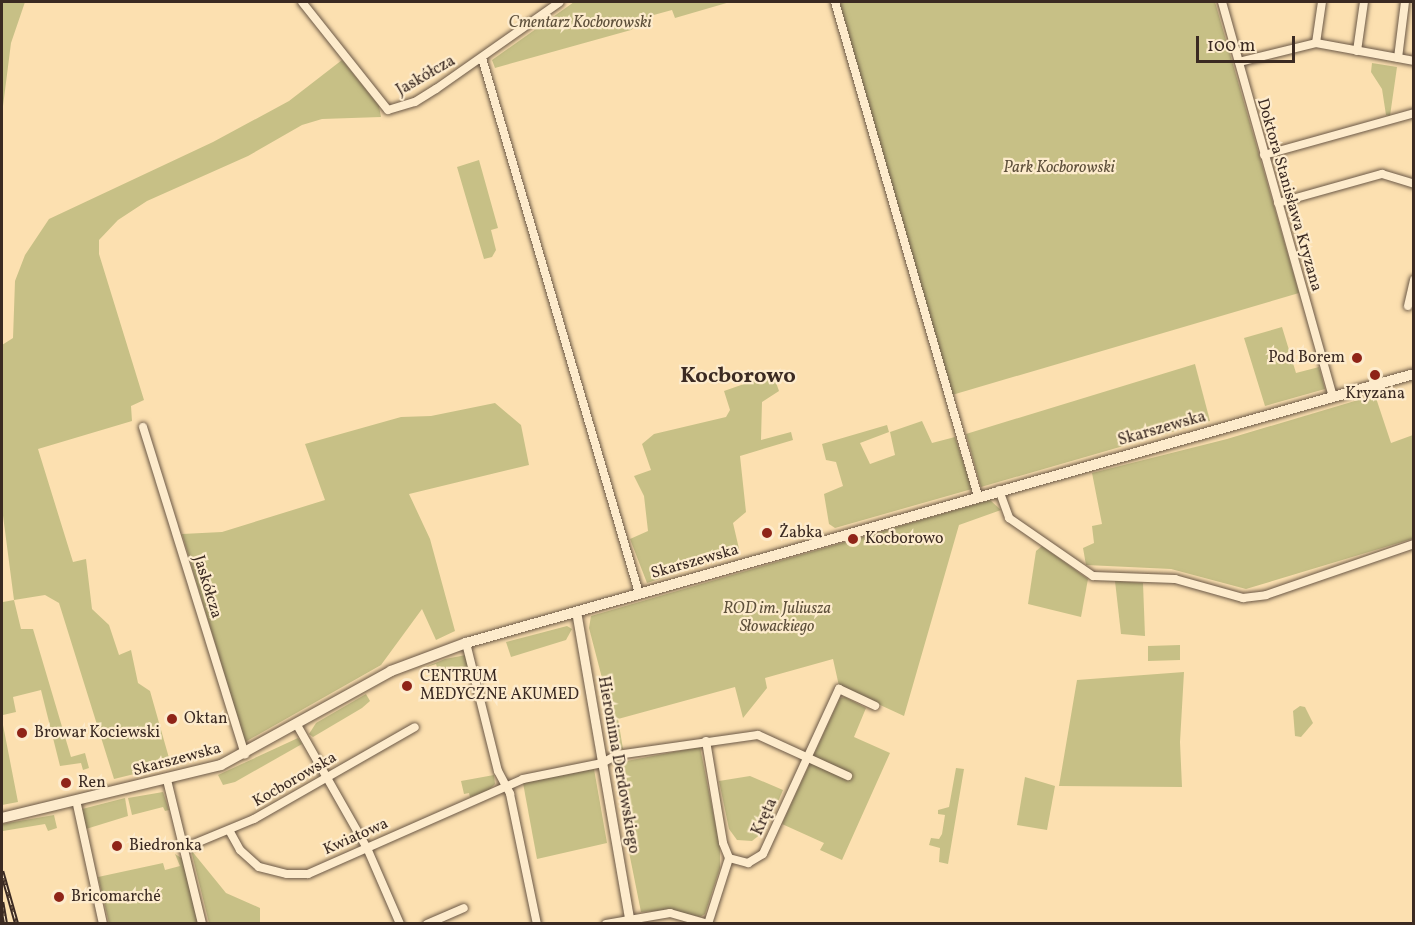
<!DOCTYPE html>
<meta charset="utf-8">
<style>
body{margin:0}
#map{position:relative;width:1415px;height:925px;overflow:hidden;background:#fce0b0;font-family:Vollkorn,serif}
div>[style]{position:absolute}
[style*='--x']{left:calc(var(--x)*1px);top:calc(var(--y)*1px);width:calc(var(--w)*1px);rotate:calc(var(--a)*1deg)}
.green>*{inset:0;background:#c7c086}
.roads{filter:drop-shadow(0 0 2px #6b5846) drop-shadow(0 0 2px #6b5846)}
.minor>*{height:8px;margin:-4px;padding:0 4px;transform-origin:4px;border-radius:4px;background:#fdebcc}
.tertiary>*{height:9px;margin:-4.5px;padding:0 4.5px;transform-origin:4.5px;border-radius:4.5px;background:#fdebcc}
.secondary>*{height:10px;margin:-5px;padding:0 5px;transform-origin:5px;border-radius:5px;background:#fdebcc}
.rail>*{height:4.5px;margin-top:-2.25px;transform-origin:0;background:repeating-linear-gradient(90deg,#fdebcc 0 7px,#3b2a22 0 14px);box-sizing:border-box;border-block:2px solid #3b2a22}
.dots>*{width:16px;height:16px;translate:-50% -50%;box-sizing:border-box;border:3px solid #fdebcc;border-radius:50%}
span{translate:-50% -50%;white-space:nowrap;text-align:center;line-height:1.15;-webkit-text-stroke:4.5px #fdebcc;paint-order:stroke}
.park-label{font-size:16px;color:#5e503b;font-style:italic}
.street-label{font-size:16px;color:#3b2a22}
.poi-label{font-size:16px;color:#3b2a22}
.right{translate:-100% -50%;text-align:right}
.left{translate:0 -50%;text-align:left}
.district-label{font-size:22px;color:#3b2a22;font-weight:700}
.frame{position:absolute;inset:0;border:3px solid #3b2a22;pointer-events:none}
.scale{position:absolute;left:1196px;top:36px;width:99px;height:27px;box-sizing:border-box;border:3px solid #3b2a22;border-top:0;padding-left:8px;font-size:18px;line-height:21px;white-space:nowrap;color:#3b2a22;-webkit-text-stroke:4px #fdebcc;paint-order:stroke}
</style>
<div id="map">
<div class="green">
<div style="clip-path:polygon(2px 2px,25px 2px,11px 43px,2px 114px)"></div>
<div style="clip-path:polygon(574px 2px,730px 2px,675px 18px,672px 10px,650px 16px,631px 30px,495px 68px,492px 60px)"></div>
<div style="clip-path:polygon(839px 2px,1215px 2px,1299px 293px,952px 395px)"></div>
<div style="clip-path:polygon(342px 60px,379px 106px,381px 117px,322px 119px,302px 125px,248px 156px,147px 201px,118px 220px,99px 240px,99px 254px,144px 400px,131px 406px,132px 421px,38px 449px,73px 562px,86px 559px,92px 609px,109px 625px,119px 655px,131px 650px,138px 683px,150px 691px,171px 765px,114px 779px,59px 603px,45px 595px,14px 600px,21px 629px,33px 629px,71px 757px,85px 753px,89px 768px,83px 770px,81px 763px,60px 766px,41px 690px,13px 697px,16px 712px,3px 715px,3px 725px,18px 802px,2px 805px,3px 602px,14px 600px,2px 508px,2px 345px,13px 338px,15px 281px,25px 255px,49px 219px,213px 142px,289px 101px)"></div>
<div style="clip-path:polygon(1372px 63px,1397px 67px,1390px 116px,1386px 115px,1382px 89px,1371px 72px)"></div>
<div style="clip-path:polygon(479px 160px,498px 228px,491px 230px,496px 250px,492px 257px,484px 259px,457px 167px)"></div>
<div style="clip-path:polygon(1282px 327px,1296px 373px,1319px 367px,1325px 389px,1265px 406px,1244px 338px)"></div>
<div style="clip-path:polygon(1195px 364px,1210px 421px,981px 487px,966px 434px)"></div>
<div style="clip-path:polygon(773px 374px,779px 391px,762px 402px,761px 440px,791px 432px,793px 440px,740px 456px,746px 512px,733px 523px,740px 553px,647px 583px,630px 539px,648px 531px,644px 496px,634px 476px,651px 470px,642px 444px,654px 434px,726px 417px,730px 410px,724px 391px)"></div>
<div style="clip-path:polygon(1375px 395px,1391px 443px,1413px 435px,1412px 539px,1246px 589px,1171px 569px,1086px 565px,1083px 548px,1094px 543px,1092px 526px,1102px 524px,1092px 473px,1227px 439px)"></div>
<div style="clip-path:polygon(495px 403px,521px 425px,529px 465px,409px 494px,430px 539px,455px 631px,436px 640px,422px 609px,381px 665px,245px 742px,182px 534px,222px 532px,325px 500px,305px 444px,401px 417px,431px 416px)"></div>
<div style="clip-path:polygon(922px 421px,932px 443px,955px 437px,972px 489px,835px 528px,829px 524px,824px 494px,843px 486px,836px 462px,826px 460px,822px 444px,887px 425px,889px 432px,860px 443px,870px 464px,895px 455px,890px 432px)"></div>
<div style="clip-path:polygon(990px 500px,1001px 510px,959px 525px,904px 716px,839px 686px,833px 659px,765px 678px,767px 688px,743px 718px,735px 687px,618px 719px,623px 749px,611px 751px,599px 684px,603px 682px,589px 628px,591px 616px)"></div>
<div style="clip-path:polygon(1042px 546px,1088px 579px,1081px 617px,1028px 604px,1036px 551px)"></div>
<div style="clip-path:polygon(1115px 581px,1143px 583px,1145px 636px,1121px 634px)"></div>
<div style="clip-path:polygon(567px 626px,572px 629px,566px 640px,511px 657px,506px 642px)"></div>
<div style="clip-path:polygon(1180px 645px,1180px 660px,1148px 661px,1148px 646px)"></div>
<div style="clip-path:polygon(466px 655px,470px 668px,440px 677px,436px 664px,423px 668px,445px 659px)"></div>
<div style="clip-path:polygon(1184px 672px,1180px 742px,1182px 787px,1059px 786px,1077px 680px)"></div>
<div style="clip-path:polygon(366px 694px,370px 701px,362px 708px,313px 737px,309px 734px,316px 723px)"></div>
<div style="clip-path:polygon(845px 697px,866px 708px,854px 737px,890px 753px,842px 860px,820px 850px,824px 843px,782px 824px,840px 698px)"></div>
<div style="clip-path:polygon(1300px 706px,1305px 707px,1313px 723px,1301px 737px,1295px 736px,1293px 711px)"></div>
<div style="clip-path:polygon(298px 738px,302px 744px,235px 782px,223px 785px,218px 775px)"></div>
<div style="clip-path:polygon(700px 747px,720px 847px,720px 868px,705px 914px,700px 917px,671px 910px,641px 912px,623px 822px,616px 763px)"></div>
<div style="clip-path:polygon(956px 768px,964px 769px,948px 864px,939px 862px,940px 848px,929px 845px,931px 838px,939px 839px,942px 834px,945px 815px,938px 814px,938px 810px,949px 807px)"></div>
<div style="clip-path:polygon(594px 769px,607px 843px,537px 859px,523px 783px)"></div>
<div style="clip-path:polygon(494px 775px,495px 784px,488px 791px,470px 797px,469px 793px,464px 794px,461px 781px)"></div>
<div style="clip-path:polygon(750px 776px,783px 790px,766px 830px,752px 841px,737px 840px,729px 829px,719px 781px)"></div>
<div style="clip-path:polygon(1025px 777px,1055px 786px,1047px 830px,1017px 825px)"></div>
<div style="clip-path:polygon(163px 792px,169px 810px,165px 811px,163px 807px,132px 815px,128px 798px)"></div>
<div style="clip-path:polygon(125px 798px,128px 816px,86px 829px,82px 809px)"></div>
<div style="clip-path:polygon(54px 815px,57px 828px,48px 831px,45px 824px,3px 831px,2px 824px)"></div>
<div style="clip-path:polygon(191px 850px,226px 893px,260px 908px,260px 923px,209px 923px)"></div>
<div style="clip-path:polygon(175px 854px,183px 859px,198px 923px,109px 923px,98px 877px,163px 863px,165px 870px,180px 866px)"></div>
</div>
<div class="roads">
<div class="minor">
<div style="--x:302;--y:2;--w:138;--a:51.5"></div>
<div style="--x:388;--y:110;--w:28;--a:-17"></div>
<div style="--x:415;--y:102;--w:25;--a:-32"></div>
<div style="--x:436;--y:89;--w:151;--a:-35.1"></div>
<div style="--x:835;--y:2;--w:514;--a:73.86"></div>
<div style="--x:1222;--y:2;--w:409;--a:74.3"></div>
<div style="--x:1316;--y:43;--w:100;--a:10.4"></div>
<div style="--x:1357;--y:51;--w:49;--a:-81.9"></div>
<div style="--x:482;--y:58;--w:558;--a:73.65"></div>
<div style="--x:1398;--y:58;--w:56;--a:-82.9"></div>
<div style="--x:1239;--y:62;--w:79;--a:-13.9"></div>
<div style="--x:1316;--y:43;--w:41;--a:-81.7"></div>
<div style="--x:1264;--y:155;--w:156;--a:-15.6"></div>
<div style="--x:1278;--y:203;--w:108;--a:-15.6"></div>
<div style="--x:1382;--y:174;--w:34;--a:17"></div>
<div style="--x:1408;--y:306;--w:27;--a:-77"></div>
<div style="--x:143;--y:427;--w:343;--a:72.7"></div>
<div style="--x:999;--y:490;--w:30;--a:70"></div>
<div style="--x:1009;--y:518;--w:102;--a:34.6"></div>
<div style="--x:1093;--y:576;--w:82;--a:2.1"></div>
<div style="--x:1175;--y:579;--w:71;--a:15.6"></div>
<div style="--x:1243;--y:598;--w:23;--a:-7"></div>
<div style="--x:1266;--y:595;--w:157;--a:-19"></div>
<div style="--x:466;--y:643;--w:132;--a:76"></div>
<div style="--x:498;--y:771;--w:26;--a:62"></div>
<div style="--x:510;--y:794;--w:133;--a:78.3"></div>
<div style="--x:297;--y:725;--w:142;--a:60.4"></div>
<div style="--x:367;--y:848;--w:83;--a:66.5"></div>
<div style="--x:706;--y:741;--w:103;--a:80.5"></div>
<div style="--x:723;--y:843;--w:16;--a:68"></div>
<div style="--x:729;--y:858;--w:20;--a:15"></div>
<div style="--x:748;--y:863;--w:17;--a:-31"></div>
<div style="--x:763;--y:854;--w:182;--a:-65.3"></div>
<div style="--x:839;--y:689;--w:40;--a:25"></div>
<div style="--x:167;--y:780;--w:148;--a:76.3"></div>
<div style="--x:76;--y:800;--w:127;--a:77.7"></div>
<div style="--x:229;--y:830;--w:23;--a:61"></div>
<div style="--x:240;--y:850;--w:25;--a:42"></div>
<div style="--x:259;--y:867;--w:29;--a:14"></div>
<div style="--x:287;--y:874;--w:21;--a:0"></div>
<div style="--x:308;--y:874;--w:235;--a:-23.8"></div>
<div style="--x:523;--y:779;--w:81;--a:-11.4"></div>
<div style="--x:602;--y:763;--w:17;--a:-28"></div>
<div style="--x:617;--y:755;--w:142;--a:-8.1"></div>
<div style="--x:758;--y:735;--w:99;--a:24.5"></div>
<div style="--x:184;--y:848;--w:76;--a:-22.5"></div>
<div style="--x:254;--y:819;--w:185;--a:-29.7"></div>
<div style="--x:427;--y:924;--w:40;--a:-23.4"></div>
<div style="--x:606;--y:924;--w:65;--a:-9.8"></div>
<div style="--x:670;--y:913;--w:40;--a:16"></div>
<div style="--x:708;--y:924;--w:69;--a:-72.3"></div>
</div>
<div class="tertiary">
<div style="--x:576;--y:611;--w:318;--a:80.2"></div>
</div>
<div class="secondary">
<div style="--x:2;--y:818;--w:225;--a:-13.6"></div>
<div style="--x:221;--y:765;--w:194;--a:-28.9"></div>
<div style="--x:391;--y:671;--w:80;--a:-20.5"></div>
<div style="--x:466;--y:643;--w:985;--a:-15.84"></div>
</div>
</div>
<div class="rail">
<div style="--x:2;--y:871;--w:55;--a:74.2"></div>
<div style="--x:2;--y:902;--w:22;--a:80"></div>
</div>
<div class="dots">
<div style="left:1357px;top:358px;background:#8f2418"></div>
<div style="left:1375px;top:375px;background:#8f2418"></div>
<div style="left:767px;top:533px;background:#8f2418"></div>
<div style="left:853px;top:539px;background:#8f2418"></div>
<div style="left:407px;top:686px;background:#8f2418"></div>
<div style="left:172px;top:719px;background:#8f2418"></div>
<div style="left:22px;top:733px;background:#8f2418"></div>
<div style="left:66px;top:783px;background:#8f2418"></div>
<div style="left:117px;top:846px;background:#8f2418"></div>
<div style="left:59px;top:897px;background:#8f2418"></div>
</div>
<div class="park-label">
<span style="left:580px;top:23px">Cmentarz Kocborowski</span>
<span style="left:1059px;top:168px">Park Kocborowski</span>
<span style="left:777px;top:618px">ROD im. Juliusza<br>Słowackiego</span>
</div>
<div class="street-label">
<span style="left:426px;top:76px;rotate:-30deg">Jaskółcza</span>
<span style="left:1289px;top:195px;rotate:74deg">Doktora Stanisława Kryzana</span>
<span style="left:1162px;top:429px;rotate:-16deg">Skarszewska</span>
<span style="left:695px;top:562px;rotate:-16deg">Skarszewska</span>
<span style="left:207px;top:587px;rotate:73deg">Jaskółcza</span>
<span style="left:177px;top:760px;rotate:-15deg">Skarszewska</span>
<span style="left:618px;top:765px;rotate:80deg">Hieronima Derdowskiego</span>
<span style="left:295px;top:780px;rotate:-30deg">Kocborowska</span>
<span style="left:765px;top:817px;rotate:-66deg">Kręta</span>
<span style="left:356px;top:837px;rotate:-24deg">Kwiatowa</span>
</div>
<div class="poi-label">
<span class="right" style="left:1345px;top:358px">Pod Borem</span>
<span style="left:1375px;top:394px">Kryzana</span>
<span class="left" style="left:779px;top:533px">Żabka</span>
<span class="left" style="left:865px;top:539px">Kocborowo</span>
<span class="left" style="left:420px;top:686px">CENTRUM<br>MEDYCZNE AKUMED</span>
<span class="left" style="left:184px;top:719px">Oktan</span>
<span class="left" style="left:34px;top:733px">Browar Kociewski</span>
<span class="left" style="left:78px;top:783px">Ren</span>
<span class="left" style="left:129px;top:846px">Biedronka</span>
<span class="left" style="left:71px;top:897px">Bricomarché</span>
</div>
<div class="district-label">
<span style="left:738px;top:377px">Kocborowo</span>
</div>
<div class="frame"></div>
<div class="scale">100 m</div>
</div>
